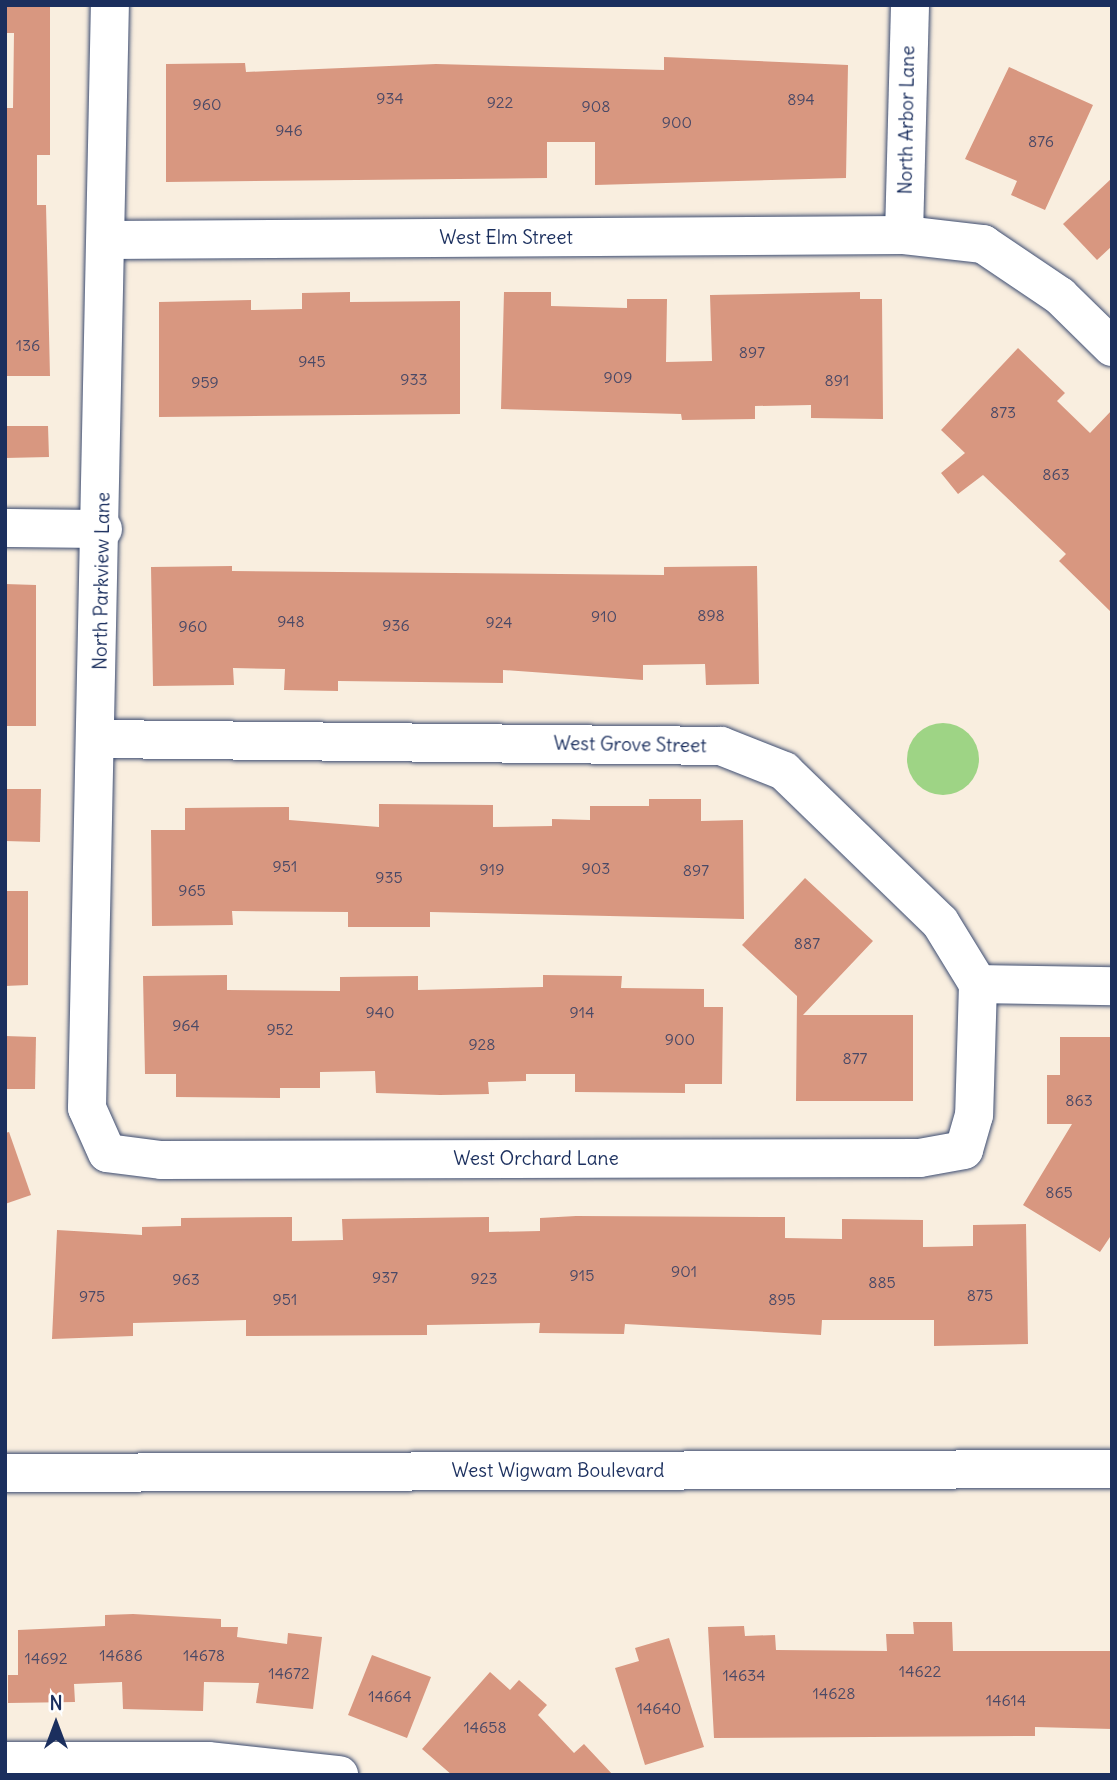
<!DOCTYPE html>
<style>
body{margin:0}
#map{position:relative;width:1117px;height:1780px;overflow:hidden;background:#f9eedf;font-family:Delius,sans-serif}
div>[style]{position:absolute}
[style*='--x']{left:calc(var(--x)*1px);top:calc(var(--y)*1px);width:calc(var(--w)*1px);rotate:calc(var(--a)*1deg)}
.green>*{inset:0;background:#9ed485}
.round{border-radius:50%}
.building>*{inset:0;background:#d89780}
.roads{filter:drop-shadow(0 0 2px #3c4c71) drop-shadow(0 0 2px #3c4c71)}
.minor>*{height:38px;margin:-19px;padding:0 19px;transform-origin:19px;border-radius:19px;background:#fff}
span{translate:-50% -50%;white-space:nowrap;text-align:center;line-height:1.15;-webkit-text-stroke:7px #fff;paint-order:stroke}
.number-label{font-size:16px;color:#4a4966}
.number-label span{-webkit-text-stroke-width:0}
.street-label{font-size:19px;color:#1b2f5e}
.frame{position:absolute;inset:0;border:7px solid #1b2f5e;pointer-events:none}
.north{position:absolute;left:21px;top:1689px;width:70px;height:70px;-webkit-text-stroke:5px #fff;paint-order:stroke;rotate:0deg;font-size:19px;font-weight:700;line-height:28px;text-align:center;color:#1b2f5e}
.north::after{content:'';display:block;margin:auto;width:24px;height:32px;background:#1b2f5e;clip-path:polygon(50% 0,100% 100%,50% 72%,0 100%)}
</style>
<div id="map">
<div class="green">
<div class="round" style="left:907px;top:723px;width:72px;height:72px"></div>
</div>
<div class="building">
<div style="clip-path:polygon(5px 5px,50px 5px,50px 155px,37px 155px,37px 205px,46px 205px,50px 376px,5px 376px,5px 108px,13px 108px,14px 33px,5px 33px)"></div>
<div style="clip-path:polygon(664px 57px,848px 65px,846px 178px,595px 185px,595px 142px,547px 142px,547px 178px,166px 182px,166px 64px,245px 63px,246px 72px,436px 64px,664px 70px)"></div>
<div style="clip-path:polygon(1009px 67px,1093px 105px,1045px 210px,1011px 195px,1017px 181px,965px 159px)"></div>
<div style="clip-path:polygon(1112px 178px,1112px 246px,1097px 260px,1063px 224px)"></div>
<div style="clip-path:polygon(350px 292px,350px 302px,460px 301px,460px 414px,159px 417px,159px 302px,251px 300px,251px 310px,302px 309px,302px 293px)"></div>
<div style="clip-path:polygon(504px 292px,551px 292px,551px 306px,627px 308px,627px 299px,667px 299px,666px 362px,712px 361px,710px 295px,860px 292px,860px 299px,882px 299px,883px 419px,811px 418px,811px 405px,755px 406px,755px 419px,682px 420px,681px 414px,501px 409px)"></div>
<div style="clip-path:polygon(1018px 348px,1065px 393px,1057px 401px,1090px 433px,1112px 410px,1112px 613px,1059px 561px,1066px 554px,983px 475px,958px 494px,941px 473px,965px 453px,941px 430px)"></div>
<div style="clip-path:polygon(5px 426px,48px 426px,49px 457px,5px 458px)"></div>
<div style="clip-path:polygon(232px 566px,232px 571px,664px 575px,664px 567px,757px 566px,759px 684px,706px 685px,705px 664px,643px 665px,643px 680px,503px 670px,503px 683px,338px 681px,338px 691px,284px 690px,285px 669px,233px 668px,234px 685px,153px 686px,151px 567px)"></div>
<div style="clip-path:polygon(5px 584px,36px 585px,36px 726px,5px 726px)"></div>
<div style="clip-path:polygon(5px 789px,41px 789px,40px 842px,5px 841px)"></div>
<div style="clip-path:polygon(649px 799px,701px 799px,701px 821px,743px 820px,744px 919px,430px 912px,430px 927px,348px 927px,348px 912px,232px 911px,233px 925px,152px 926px,151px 830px,185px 830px,185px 808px,289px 807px,289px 820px,379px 827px,379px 804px,493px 805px,493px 827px,552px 826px,552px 819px,590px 820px,590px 806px,649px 806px)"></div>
<div style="clip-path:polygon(805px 878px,873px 941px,803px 1015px,913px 1015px,913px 1101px,796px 1101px,797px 996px,742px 945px)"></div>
<div style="clip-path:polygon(5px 891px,28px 891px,28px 985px,5px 986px)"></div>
<div style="clip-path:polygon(227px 975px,227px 990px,340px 991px,340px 977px,418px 976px,418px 990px,543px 987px,543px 975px,622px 976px,621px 988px,704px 989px,704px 1007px,723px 1007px,722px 1084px,685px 1084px,685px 1093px,575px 1092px,575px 1074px,526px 1074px,526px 1081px,488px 1082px,489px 1094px,440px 1095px,376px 1093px,375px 1071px,320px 1072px,320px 1088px,280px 1088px,280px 1098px,176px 1097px,176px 1074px,145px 1074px,143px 976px)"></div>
<div style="clip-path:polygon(5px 1036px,36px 1037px,35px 1089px,5px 1089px)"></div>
<div style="clip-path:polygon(1060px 1037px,1112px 1037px,1112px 1234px,1100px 1252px,1023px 1205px,1072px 1124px,1047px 1124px,1047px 1075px,1060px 1075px)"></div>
<div style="clip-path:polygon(9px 1132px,31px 1195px,5px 1204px,5px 1133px)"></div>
<div style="clip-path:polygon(576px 1216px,785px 1217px,785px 1238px,842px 1239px,842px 1219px,923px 1220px,923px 1247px,973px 1246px,973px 1225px,1026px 1224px,1028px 1344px,934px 1346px,934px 1320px,822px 1320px,821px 1335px,625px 1324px,624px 1334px,539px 1333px,540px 1323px,427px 1325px,427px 1335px,246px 1336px,246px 1320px,133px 1323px,133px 1336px,52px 1339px,57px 1230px,142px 1235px,142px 1227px,181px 1226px,181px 1218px,292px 1217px,292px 1241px,343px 1240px,342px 1219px,489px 1217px,489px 1232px,540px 1231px,540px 1218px)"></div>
<div style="clip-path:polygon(133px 1614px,221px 1619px,221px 1627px,238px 1627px,237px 1637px,287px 1644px,288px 1633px,322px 1637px,313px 1709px,256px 1703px,259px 1683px,204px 1682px,203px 1711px,123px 1709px,122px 1682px,74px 1684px,75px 1702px,8px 1703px,8px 1675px,18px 1675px,18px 1630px,105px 1626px,105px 1615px)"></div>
<div style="clip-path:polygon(913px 1622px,952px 1622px,953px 1651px,1112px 1651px,1112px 1729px,1035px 1727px,1035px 1736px,714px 1738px,708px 1627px,744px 1626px,745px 1636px,775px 1635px,776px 1650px,887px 1651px,886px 1634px,914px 1634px)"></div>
<div style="clip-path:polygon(669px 1638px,704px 1747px,645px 1765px,615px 1668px,639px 1661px,635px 1648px)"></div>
<div style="clip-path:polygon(372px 1655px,431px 1677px,407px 1738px,348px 1715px)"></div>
<div style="clip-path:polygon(490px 1672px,510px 1690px,519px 1680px,547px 1705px,538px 1715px,574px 1753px,584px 1744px,613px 1775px,452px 1775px,422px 1749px)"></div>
</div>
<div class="roads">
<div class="minor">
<div style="--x:904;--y:235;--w:230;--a:-88.5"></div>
<div style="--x:107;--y:240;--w:797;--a:-0.36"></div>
<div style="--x:904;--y:235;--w:80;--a:6.5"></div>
<div style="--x:983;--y:244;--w:93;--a:34"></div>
<div style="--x:1060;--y:296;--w:73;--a:44.4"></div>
<div style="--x:5;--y:528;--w:98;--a:0.6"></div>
<div style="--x:98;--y:739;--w:623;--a:0.64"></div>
<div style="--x:721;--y:746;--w:68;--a:21.6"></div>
<div style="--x:784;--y:771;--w:217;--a:44.1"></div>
<div style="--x:940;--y:922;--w:73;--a:58.5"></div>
<div style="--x:978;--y:984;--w:131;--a:91.7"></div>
<div style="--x:974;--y:1115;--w:36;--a:106"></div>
<div style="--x:964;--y:1150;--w:45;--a:169.7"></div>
<div style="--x:920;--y:1158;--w:759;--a:179.85"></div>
<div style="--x:161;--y:1160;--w:54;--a:-172.6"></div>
<div style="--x:107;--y:1153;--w:49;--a:-114"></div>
<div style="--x:87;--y:1108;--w:1103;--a:-88.81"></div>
<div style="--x:978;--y:984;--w:134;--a:0.9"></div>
<div style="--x:5;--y:1473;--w:1107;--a:-0.21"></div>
<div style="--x:5;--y:1761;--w:203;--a:0"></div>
<div style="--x:208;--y:1761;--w:132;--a:6.1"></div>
</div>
</div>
<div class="number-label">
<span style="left:390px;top:98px">934</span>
<span style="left:801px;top:99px">894</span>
<span style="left:500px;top:102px">922</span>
<span style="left:207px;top:104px">960</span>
<span style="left:596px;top:106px">908</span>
<span style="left:677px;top:122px">900</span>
<span style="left:289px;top:130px">946</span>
<span style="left:1041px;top:141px">876</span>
<span style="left:28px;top:345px">136</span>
<span style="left:752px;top:352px">897</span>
<span style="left:312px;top:361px">945</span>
<span style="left:618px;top:377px">909</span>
<span style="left:414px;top:379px">933</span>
<span style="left:837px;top:380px">891</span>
<span style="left:205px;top:382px">959</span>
<span style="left:1003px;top:412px">873</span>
<span style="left:1056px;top:474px">863</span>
<span style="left:711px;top:615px">898</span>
<span style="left:604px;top:616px">910</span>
<span style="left:291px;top:621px">948</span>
<span style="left:499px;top:622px">924</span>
<span style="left:396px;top:625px">936</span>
<span style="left:193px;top:626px">960</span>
<span style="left:285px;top:866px">951</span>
<span style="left:596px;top:868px">903</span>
<span style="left:492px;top:869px">919</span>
<span style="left:696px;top:870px">897</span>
<span style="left:389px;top:877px">935</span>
<span style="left:192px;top:890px">965</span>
<span style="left:807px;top:943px">887</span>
<span style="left:380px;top:1012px">940</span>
<span style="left:582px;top:1012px">914</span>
<span style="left:186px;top:1025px">964</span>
<span style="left:280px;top:1029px">952</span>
<span style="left:680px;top:1039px">900</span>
<span style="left:482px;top:1044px">928</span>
<span style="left:855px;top:1058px">877</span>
<span style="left:1079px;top:1100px">863</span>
<span style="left:1059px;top:1192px">865</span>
<span style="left:684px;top:1271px">901</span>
<span style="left:582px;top:1275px">915</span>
<span style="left:385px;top:1277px">937</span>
<span style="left:484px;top:1278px">923</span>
<span style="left:186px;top:1279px">963</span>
<span style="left:882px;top:1282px">885</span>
<span style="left:980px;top:1295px">875</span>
<span style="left:92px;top:1296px">975</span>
<span style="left:285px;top:1299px">951</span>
<span style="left:782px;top:1299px">895</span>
<span style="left:121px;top:1655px">14686</span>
<span style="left:204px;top:1655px">14678</span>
<span style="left:46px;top:1658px">14692</span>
<span style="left:920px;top:1671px">14622</span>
<span style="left:289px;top:1673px">14672</span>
<span style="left:744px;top:1675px">14634</span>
<span style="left:834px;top:1693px">14628</span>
<span style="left:390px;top:1696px">14664</span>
<span style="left:1006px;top:1700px">14614</span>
<span style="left:659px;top:1708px">14640</span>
<span style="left:485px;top:1727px">14658</span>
</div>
<div class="street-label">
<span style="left:907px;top:120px;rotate:-89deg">North Arbor Lane</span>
<span style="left:506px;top:238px">West Elm Street</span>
<span style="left:102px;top:581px;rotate:-89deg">North Parkview Lane</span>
<span style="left:630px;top:745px;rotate:1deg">West Grove Street</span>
<span style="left:536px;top:1159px">West Orchard Lane</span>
<span style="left:558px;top:1471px">West Wigwam Boulevard</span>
</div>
<div class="frame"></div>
<div class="north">N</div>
</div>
